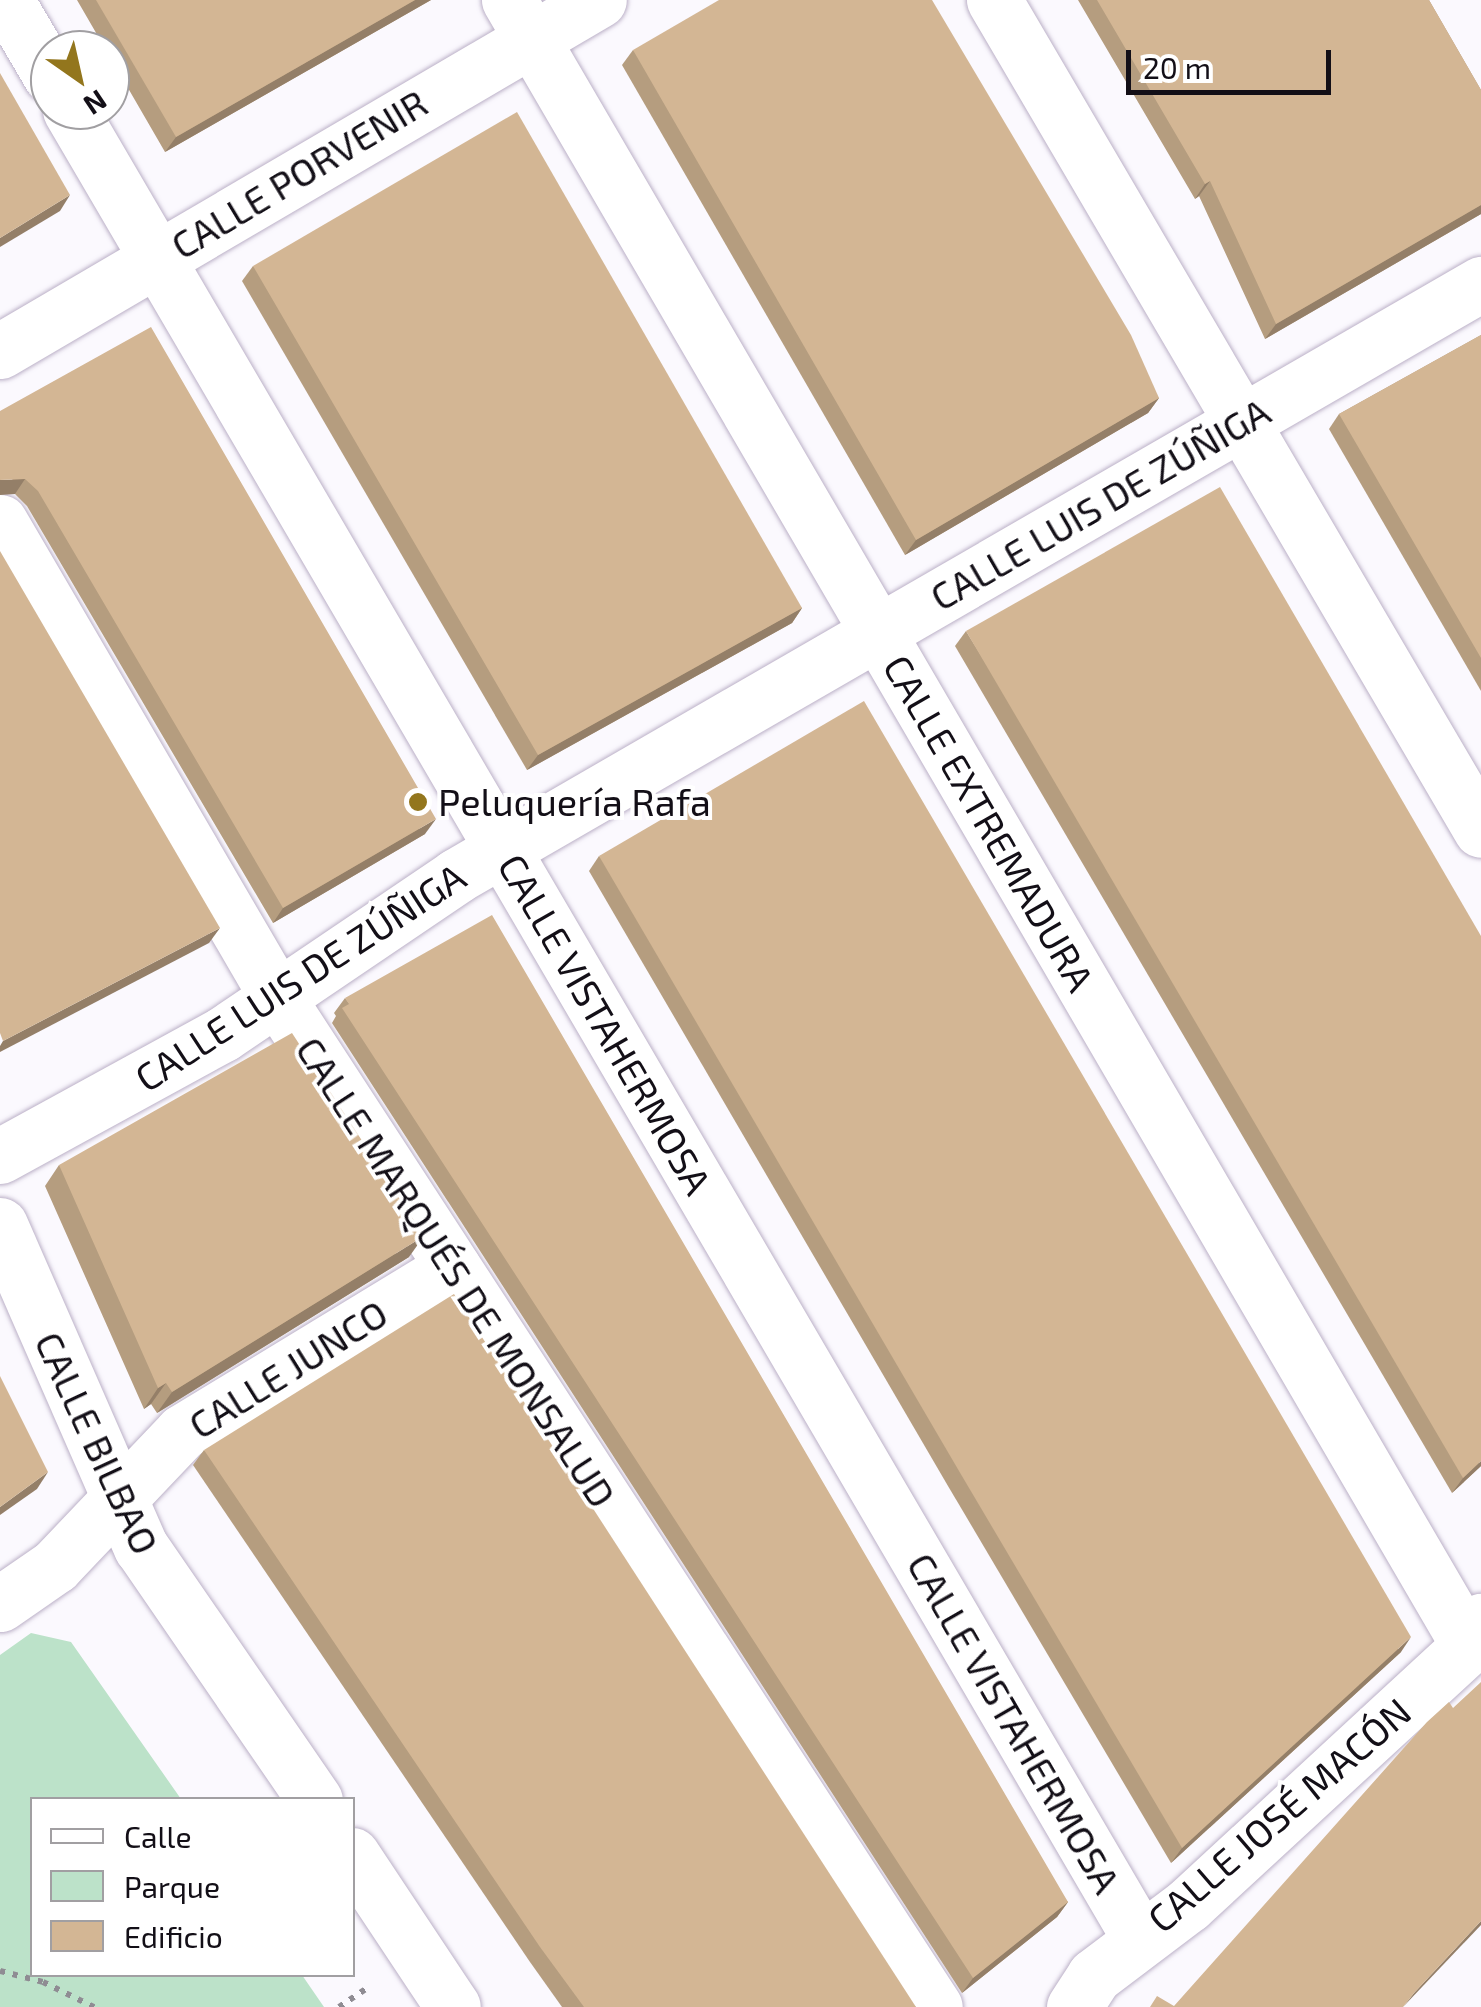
<!DOCTYPE html>
<meta charset="utf-8">
<style>
body{margin:0}
#map{position:relative;width:1481px;height:2007px;overflow:hidden;background:#fbf9fe;font-family:"Exo 2",sans-serif}
div>[style]{position:absolute}
[style*='--x']{left:calc(var(--x)*1px);top:calc(var(--y)*1px);width:calc(var(--w)*1px);rotate:calc(var(--a)*1deg)}
.green>*{inset:0;background:#bce2c9}
.path>*{height:6px;margin-top:-3px;transform-origin:0;background:repeating-linear-gradient(90deg,#8f8c93 0 5px,transparent 0 13px)}
.roads{filter:drop-shadow(0 0 2px #bbb0c7) drop-shadow(0 0 2px #bbb0c7)}
.minor>*{height:55px;margin:-27.5px;padding:0 27.5px;transform-origin:27.5px;border-radius:27.5px;background:#fff}
.wall>*{inset:0;background:#b59d7f}
.shaded-wall>*{inset:0;background:#947f68}
.building>*{inset:0;background:#d3b694}
.dots>*{width:28px;height:28px;translate:-50% -50%;box-sizing:border-box;border:5px solid #fff;border-radius:50%}
span{translate:-50% -50%;white-space:nowrap;text-align:center;line-height:1.15;-webkit-text-stroke:8px #fff;paint-order:stroke}
.street-label{font-size:38px;color:#130f17}
.poi-label{font-size:38px;color:#130f17}
.left{translate:0 -50%;text-align:left}
.legend{position:absolute;left:30px;top:1797px;width:325px;height:180px;box-sizing:border-box;background:#fff;border:2px solid #a19fa2;margin:0;padding:12px 18px;list-style:none;font-size:30px;color:#130f17}
.legend li{display:flex;align-items:center;gap:20px;height:50px}
.legend b{width:50px;border:2px solid #a19fa2}
.north{position:absolute;left:30px;top:30px;width:100px;height:100px;box-sizing:border-box;background:#fff;border:2px solid #a19fa2;border-radius:50%;rotate:146deg;font-size:28px;font-weight:700;line-height:40px;text-align:center;color:#130f17}
.north::after{content:'';display:block;margin:auto;width:35px;height:45px;background:#93761d;clip-path:polygon(50% 0,100% 100%,50% 72%,0 100%)}
.scale{position:absolute;left:1126px;top:50px;width:205px;height:45px;box-sizing:border-box;border:5px solid #130f17;border-top:0;padding-left:12px;font-size:30px;line-height:35px;white-space:nowrap;color:#130f17;-webkit-text-stroke:8px #fff;paint-order:stroke}
</style>
<div id="map">
<div class="green">
<div style="clip-path:polygon(31px 1633px,71px 1642px,181px 1799px,32px 1800px,32px 1974px,302px 1975px,324px 2007px,0 2007px,0 1655px)"></div>
</div>
<div class="path">
<div style="--x:0;--y:1971;--w:44;--a:14.3"></div>
<div style="--x:43;--y:1982;--w:57;--a:26.1"></div>
<div style="--x:339;--y:2007;--w:34;--a:-34"></div>
</div>
<div class="roads">
<div class="minor">
<div style="--x:6;--y:0;--w:87;--a:59.6"></div>
<div style="--x:509;--y:0;--w:1905;--a:59.75"></div>
<div style="--x:994;--y:0;--w:962;--a:59.6"></div>
<div style="--x:70;--y:110;--w:2117;--a:59.67"></div>
<div style="--x:0;--y:351;--w:694;--a:-30.37"></div>
<div style="--x:0;--y:522;--w:550;--a:59.75"></div>
<div style="--x:277;--y:997;--w:1205;--a:56.92"></div>
<div style="--x:0;--y:1156;--w:254;--a:-28.7"></div>
<div style="--x:223;--y:1034;--w:282;--a:-34.1"></div>
<div style="--x:456;--y:876;--w:1184;--a:-30.01"></div>
<div style="--x:0;--y:1225;--w:352;--a:66.4"></div>
<div style="--x:141;--y:1547;--w:307;--a:55.5"></div>
<div style="--x:0;--y:1604;--w:67;--a:-34.6"></div>
<div style="--x:55;--y:1566;--w:185;--a:-46.5"></div>
<div style="--x:182;--y:1432;--w:317;--a:-31.3"></div>
<div style="--x:352;--y:1855;--w:182;--a:56.4"></div>
<div style="--x:1074;--y:2007;--w:37;--a:-57"></div>
<div style="--x:1094;--y:1976;--w:118;--a:-37.1"></div>
<div style="--x:1188;--y:1905;--w:382;--a:-42.7"></div>
<div style="--x:1469;--y:1646;--w:28;--a:-64"></div>
</div>
</div>
<div class="wall">
<div style="clip-path:polygon(77px 0,431px 0,165px 152px,110px 57px,110px 50px,106px 50px)"></div>
<div style="clip-path:polygon(1078px 0,1429px 0,1481px 90px,1481px 214px,1265px 339px,1199px 196px,1195px 199px)"></div>
<div style="clip-path:polygon(633px 50px,1159px 398px,1148px 413px,905px 555px,622px 65px)"></div>
<div style="clip-path:polygon(253px 266px,802px 608px,792px 623px,527px 770px,242px 281px)"></div>
<div style="clip-path:polygon(1481px 335px,1481px 691px,1329px 429px,1339px 414px)"></div>
<div style="clip-path:polygon(0 411px,425px 834px,273px 923px,27px 506px,15px 494px)"></div>
<div style="clip-path:polygon(966px 631px,1481px 1466px,1452px 1493px,955px 646px)"></div>
<div style="clip-path:polygon(599px 856px,1401px 1652px,1171px 1863px,948px 1486px,589px 871px)"></div>
<div style="clip-path:polygon(345px 998px,1068px 1902px,1057px 1917px,962px 1993px,332px 1023px,336px 1016px,334px 1013px)"></div>
<div style="clip-path:polygon(59px 1165px,409px 1257px,157px 1413px,151px 1404px,144px 1409px,45px 1186px)"></div>
<div style="clip-path:polygon(204px 1450px,916px 2007px,562px 2007px,530px 1962px,193px 1465px)"></div>
</div>
<div class="shaded-wall">
<div style="clip-path:polygon(415px 0,431px 0,165px 152px,176px 137px)"></div>
<div style="clip-path:polygon(1210px 181px,1199px 196px,1195px 199px,1205px 184px)"></div>
<div style="clip-path:polygon(70px 195px,60px 211px,0 247px,0 238px)"></div>
<div style="clip-path:polygon(1481px 205px,1481px 214px,1265px 339px,1276px 324px)"></div>
<div style="clip-path:polygon(1159px 398px,1148px 413px,905px 555px,916px 540px)"></div>
<div style="clip-path:polygon(25px 479px,15px 494px,0 495px,0 480px)"></div>
<div style="clip-path:polygon(802px 608px,792px 623px,527px 770px,538px 755px)"></div>
<div style="clip-path:polygon(436px 819px,425px 834px,273px 923px,283px 908px)"></div>
<div style="clip-path:polygon(220px 928px,209px 943px,0 1052px,0 1046px,3px 1041px)"></div>
<div style="clip-path:polygon(424px 1236px,409px 1257px,157px 1413px,172px 1392px)"></div>
<div style="clip-path:polygon(166px 1383px,151px 1404px,144px 1409px,158px 1388px)"></div>
<div style="clip-path:polygon(1481px 1461px,1481px 1466px,1452px 1493px,1463px 1478px)"></div>
<div style="clip-path:polygon(48px 1472px,37px 1489px,0 1515px,0 1507px)"></div>
<div style="clip-path:polygon(1411px 1637px,1401px 1652px,1171px 1863px,1182px 1848px)"></div>
<div style="clip-path:polygon(1068px 1902px,1057px 1917px,962px 1993px,973px 1978px)"></div>
<div style="clip-path:polygon(1481px 1921px,1481px 1925px,1403px 2007px,1414px 1993px)"></div>
</div>
<div class="building">
<div style="clip-path:polygon(96px 0,415px 0,176px 137px)"></div>
<div style="clip-path:polygon(719px 0,932px 0,1131px 335px,1159px 398px,916px 540px,633px 50px)"></div>
<div style="clip-path:polygon(1097px 0,1429px 0,1481px 90px,1481px 205px,1276px 324px,1210px 181px,1205px 184px)"></div>
<div style="clip-path:polygon(0 73px,70px 195px,0 238px)"></div>
<div style="clip-path:polygon(517px 112px,802px 608px,538px 755px,253px 266px)"></div>
<div style="clip-path:polygon(151px 327px,436px 819px,283px 908px,38px 491px,25px 479px,0 480px,0 411px)"></div>
<div style="clip-path:polygon(1481px 335px,1481px 658px,1339px 414px)"></div>
<div style="clip-path:polygon(1220px 487px,1481px 936px,1481px 1461px,1463px 1478px,966px 631px)"></div>
<div style="clip-path:polygon(0 551px,220px 928px,3px 1041px,0 1033px)"></div>
<div style="clip-path:polygon(864px 701px,1411px 1637px,1182px 1848px,959px 1471px,599px 856px)"></div>
<div style="clip-path:polygon(492px 915px,1068px 1902px,973px 1978px,342px 1008px,349px 1004px,345px 998px)"></div>
<div style="clip-path:polygon(292px 1033px,424px 1236px,172px 1392px,166px 1383px,158px 1388px,59px 1165px)"></div>
<div style="clip-path:polygon(454px 1294px,916px 2007px,584px 2007px,540px 1947px,204px 1450px)"></div>
<div style="clip-path:polygon(0 1376px,48px 1472px,0 1507px)"></div>
<div style="clip-path:polygon(1481px 1682px,1481px 1921px,1414px 1993px,1403px 2007px,1150px 2007px,1157px 1996px,1174px 2006px,1427px 1722px,1449px 1702px,1453px 1708px)"></div>
</div>
<div class="dots">
<div style="left:418px;top:802px;background:#93761d"></div>
</div>
<div class="street-label">
<span style="left:299px;top:174px;rotate:-31deg">CALLE PORVENIR</span>
<span style="left:1100px;top:504px;rotate:-30deg">CALLE LUIS DE ZÚÑIGA</span>
<span style="left:989px;top:823px;rotate:60deg">CALLE EXTREMADURA</span>
<span style="left:300px;top:977px;rotate:-33deg">CALLE LUIS DE ZÚÑIGA</span>
<span style="left:605px;top:1024px;rotate:60deg">CALLE VISTAHERMOSA</span>
<span style="left:456px;top:1272px;rotate:57deg">CALLE MARQUÉS DE MONSALUD</span>
<span style="left:288px;top:1369px;rotate:-32deg">CALLE JUNCO</span>
<span style="left:97px;top:1443px;rotate:65deg">CALLE BILBAO</span>
<span style="left:1014px;top:1723px;rotate:60deg">CALLE VISTAHERMOSA</span>
<span style="left:1279px;top:1815px;rotate:-41deg">CALLE JOSÉ MACÓN</span>
</div>
<div class="poi-label">
<span class="left" style="left:438px;top:802px">Peluquería Rafa</span>
</div>
<ul class="legend">
<li><b style="height:12px;background:#fff"></b>Calle</li>
<li><b style="height:28px;background:#bce2c9"></b>Parque</li>
<li><b style="height:28px;background:#d3b694"></b>Edificio</li>
</ul>
<div class="north">N</div>
<div class="scale">20 m</div>
</div>
